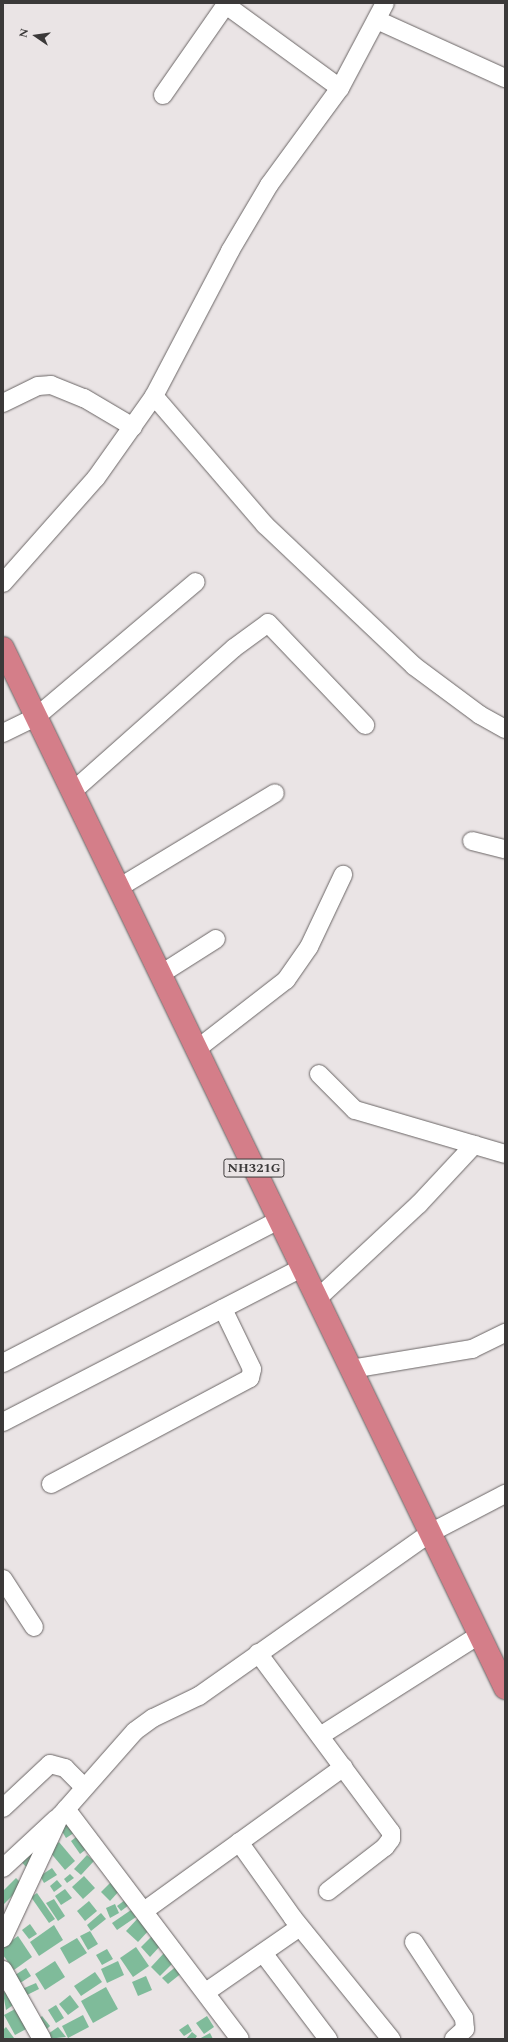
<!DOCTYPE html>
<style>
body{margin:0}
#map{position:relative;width:508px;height:2042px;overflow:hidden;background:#eae4e5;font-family:Spectral,serif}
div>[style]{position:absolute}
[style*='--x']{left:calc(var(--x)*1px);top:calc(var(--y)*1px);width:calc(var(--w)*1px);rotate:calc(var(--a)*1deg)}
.building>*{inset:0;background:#7fbb9a}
.roads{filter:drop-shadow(0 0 1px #6a6565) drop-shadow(0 0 1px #6a6565)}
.minor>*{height:18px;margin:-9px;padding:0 9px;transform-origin:9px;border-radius:9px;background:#fff}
.highway>*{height:22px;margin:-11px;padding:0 11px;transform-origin:11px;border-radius:11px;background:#d47e89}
span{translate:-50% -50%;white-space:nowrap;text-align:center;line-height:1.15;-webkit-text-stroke:3.5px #eae4e5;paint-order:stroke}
.shield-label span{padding:1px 3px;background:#eae4e5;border:1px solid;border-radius:3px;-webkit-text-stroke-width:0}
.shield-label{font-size:13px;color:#3b3939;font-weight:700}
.frame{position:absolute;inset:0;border:4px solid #3b3939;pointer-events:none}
.north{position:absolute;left:16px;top:16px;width:40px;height:40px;-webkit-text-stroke:3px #eae4e5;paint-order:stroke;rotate:283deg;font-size:11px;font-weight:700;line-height:16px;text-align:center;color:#3b3939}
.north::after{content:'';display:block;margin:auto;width:14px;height:18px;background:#3b3939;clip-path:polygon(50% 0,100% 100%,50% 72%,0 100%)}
</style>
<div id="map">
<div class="building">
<div style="clip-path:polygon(71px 1821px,77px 1831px,66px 1838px,60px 1828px)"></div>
<div style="clip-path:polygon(80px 1834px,89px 1847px,80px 1854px,71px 1841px)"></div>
<div style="clip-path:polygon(59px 1842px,75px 1861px,65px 1870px,49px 1851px)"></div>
<div style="clip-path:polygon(28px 1848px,37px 1858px,27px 1868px,18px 1858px)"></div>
<div style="clip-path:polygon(87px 1855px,94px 1861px,81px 1875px,74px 1869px)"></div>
<div style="clip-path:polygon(52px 1868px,57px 1875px,44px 1883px,40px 1876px)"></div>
<div style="clip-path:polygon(70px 1874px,74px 1878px,67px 1883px,64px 1879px)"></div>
<div style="clip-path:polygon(84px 1876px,95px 1888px,83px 1899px,72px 1887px)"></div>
<div style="clip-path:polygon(16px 1878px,23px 1885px,3px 1905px,3px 1891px)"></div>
<div style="clip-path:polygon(57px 1880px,62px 1886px,54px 1892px,50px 1886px)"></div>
<div style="clip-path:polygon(112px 1881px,121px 1889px,110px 1901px,101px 1892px)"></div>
<div style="clip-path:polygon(65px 1889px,72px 1898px,61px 1905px,55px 1896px)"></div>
<div style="clip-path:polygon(37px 1893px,55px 1919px,49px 1923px,31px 1897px)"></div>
<div style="clip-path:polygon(54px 1899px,65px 1916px,58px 1921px,46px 1903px)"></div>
<div style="clip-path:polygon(125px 1900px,129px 1905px,121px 1911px,117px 1906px)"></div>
<div style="clip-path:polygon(89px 1901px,97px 1911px,85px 1921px,77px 1911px)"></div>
<div style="clip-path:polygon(115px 1904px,119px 1913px,110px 1918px,106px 1908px)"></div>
<div style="clip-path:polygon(131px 1910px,136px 1917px,117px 1930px,112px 1923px)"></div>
<div style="clip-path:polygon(101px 1913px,106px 1919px,91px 1931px,87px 1925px)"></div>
<div style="clip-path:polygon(139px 1917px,151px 1928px,138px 1942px,126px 1931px)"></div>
<div style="clip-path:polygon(30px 1924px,37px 1934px,29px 1939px,22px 1930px)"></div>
<div style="clip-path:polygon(54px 1925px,63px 1940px,39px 1956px,30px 1942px)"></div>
<div style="clip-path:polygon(90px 1931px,98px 1944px,88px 1950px,80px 1936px)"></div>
<div style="clip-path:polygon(153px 1935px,162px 1944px,150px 1957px,141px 1947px)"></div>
<div style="clip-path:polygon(18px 1936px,32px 1957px,14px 1970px,3px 1955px,3px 1947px)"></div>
<div style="clip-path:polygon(77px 1938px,87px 1953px,69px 1964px,60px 1948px)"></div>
<div style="clip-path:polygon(136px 1947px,149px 1966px,133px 1977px,120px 1958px)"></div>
<div style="clip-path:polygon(107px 1949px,113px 1959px,102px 1965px,96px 1955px)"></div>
<div style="clip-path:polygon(165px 1952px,174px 1962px,160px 1976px,151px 1967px)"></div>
<div style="clip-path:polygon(55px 1961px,65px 1977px,45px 1990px,35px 1974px)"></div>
<div style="clip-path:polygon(118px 1961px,124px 1975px,107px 1983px,101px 1969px)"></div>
<div style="clip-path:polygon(178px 1965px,183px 1972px,168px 1984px,162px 1978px)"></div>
<div style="clip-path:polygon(26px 1968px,31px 1976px,17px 1985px,12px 1977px)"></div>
<div style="clip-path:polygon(95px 1972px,102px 1982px,81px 1996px,74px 1986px)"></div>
<div style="clip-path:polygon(146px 1976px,152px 1990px,138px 1996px,132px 1982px)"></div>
<div style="clip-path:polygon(36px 1983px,39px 1989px,25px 1996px,22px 1989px)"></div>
<div style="clip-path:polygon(106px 1987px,118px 2009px,93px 2023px,81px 2001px)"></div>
<div style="clip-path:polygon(8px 1990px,16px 2003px,6px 2010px,3px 1993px)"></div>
<div style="clip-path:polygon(70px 1995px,79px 2007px,68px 2015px,59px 2004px)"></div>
<div style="clip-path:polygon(56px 2005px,64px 2018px,56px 2023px,48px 2010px)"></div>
<div style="clip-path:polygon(17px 2008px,28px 2028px,15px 2035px,4px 2015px)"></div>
<div style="clip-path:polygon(83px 2015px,89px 2027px,68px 2038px,62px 2026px)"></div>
<div style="clip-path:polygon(42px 2016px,50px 2026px,44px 2032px,36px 2022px)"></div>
<div style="clip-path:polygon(207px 2016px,214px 2027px,204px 2034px,196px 2023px)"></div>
<div style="clip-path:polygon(188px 2024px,192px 2031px,184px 2036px,179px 2030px)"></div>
<div style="clip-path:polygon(6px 2027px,14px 2038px,13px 2039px,3px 2039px,3px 2030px)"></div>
<div style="clip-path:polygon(58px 2027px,66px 2037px,47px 2039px,45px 2036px)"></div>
<div style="clip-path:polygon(192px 2032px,197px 2036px,195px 2039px,186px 2039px)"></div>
<div style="clip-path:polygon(210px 2033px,213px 2039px,199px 2039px)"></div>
</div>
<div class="roads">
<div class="minor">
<div style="--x:226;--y:5;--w:141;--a:36.1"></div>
<div style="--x:377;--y:20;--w:141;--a:24.4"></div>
<div style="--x:163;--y:95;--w:112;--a:-55.2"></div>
<div style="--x:154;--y:396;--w:170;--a:49.3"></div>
<div style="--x:265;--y:525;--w:205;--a:43.4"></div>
<div style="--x:414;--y:666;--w:82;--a:36.6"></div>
<div style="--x:480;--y:715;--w:29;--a:29"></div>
<div style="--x:3;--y:403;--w:39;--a:-26"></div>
<div style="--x:38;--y:386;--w:13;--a:-4"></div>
<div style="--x:51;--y:385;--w:35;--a:22"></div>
<div style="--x:84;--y:398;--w:57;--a:30.6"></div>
<div style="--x:3;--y:583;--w:140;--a:-48.5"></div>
<div style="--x:96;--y:478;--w:100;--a:-54.7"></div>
<div style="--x:154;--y:396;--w:164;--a:-62.3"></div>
<div style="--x:230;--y:251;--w:77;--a:-59.4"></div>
<div style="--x:269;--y:185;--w:120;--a:-53.8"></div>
<div style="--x:340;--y:88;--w:96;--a:-62.1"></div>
<div style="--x:3;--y:733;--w:37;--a:-26"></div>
<div style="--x:36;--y:717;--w:209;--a:-40.2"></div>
<div style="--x:73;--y:791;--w:215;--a:-41.6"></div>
<div style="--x:234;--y:648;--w:42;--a:-36.3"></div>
<div style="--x:268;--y:623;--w:141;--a:46.4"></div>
<div style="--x:472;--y:841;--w:34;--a:14"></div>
<div style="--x:120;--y:887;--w:181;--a:-31.2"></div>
<div style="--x:161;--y:974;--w:65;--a:-32.5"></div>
<div style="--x:197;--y:1049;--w:113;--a:-37.8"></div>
<div style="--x:286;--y:980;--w:40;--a:-55.1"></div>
<div style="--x:309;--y:947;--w:80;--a:-64.7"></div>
<div style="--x:319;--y:1074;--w:51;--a:45"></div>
<div style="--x:355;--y:1110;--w:156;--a:16.3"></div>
<div style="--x:317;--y:1299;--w:139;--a:-43"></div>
<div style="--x:419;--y:1204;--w:81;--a:-47"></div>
<div style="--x:3;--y:1363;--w:311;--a:-27.4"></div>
<div style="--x:351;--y:1369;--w:123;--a:-9.4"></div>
<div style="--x:472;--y:1349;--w:37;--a:-26"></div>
<div style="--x:3;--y:1422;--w:336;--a:-27.3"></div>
<div style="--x:51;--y:1484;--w:225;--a:-28"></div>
<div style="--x:250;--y:1378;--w:9;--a:-77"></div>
<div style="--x:252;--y:1369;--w:67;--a:-115.8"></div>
<div style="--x:3;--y:1579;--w:57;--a:57.1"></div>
<div style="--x:258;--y:1653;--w:223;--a:53.4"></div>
<div style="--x:391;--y:1832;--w:7;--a:90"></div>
<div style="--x:391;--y:1839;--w:10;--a:127"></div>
<div style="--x:385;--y:1847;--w:72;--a:142.3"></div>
<div style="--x:320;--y:1736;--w:188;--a:-32.4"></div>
<div style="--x:3;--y:1808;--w:64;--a:-43.1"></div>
<div style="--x:50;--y:1764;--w:16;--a:15"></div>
<div style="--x:65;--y:1768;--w:27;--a:45"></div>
<div style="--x:66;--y:1809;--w:288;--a:52.9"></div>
<div style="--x:239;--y:1842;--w:93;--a:54.6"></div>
<div style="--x:293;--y:1918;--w:156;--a:51"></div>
<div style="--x:3;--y:1868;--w:72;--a:-42.8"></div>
<div style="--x:144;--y:1911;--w:246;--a:-35.8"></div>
<div style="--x:3;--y:1938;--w:135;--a:-65"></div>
<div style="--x:60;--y:1816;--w:113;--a:-48.6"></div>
<div style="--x:135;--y:1731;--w:22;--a:-36"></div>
<div style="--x:153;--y:1718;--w:51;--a:-25.6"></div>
<div style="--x:199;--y:1696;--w:283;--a:-35.2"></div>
<div style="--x:430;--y:1533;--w:85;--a:-27.5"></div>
<div style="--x:414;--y:1942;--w:91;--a:56.7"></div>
<div style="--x:464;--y:2018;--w:11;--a:85"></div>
<div style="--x:465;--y:2029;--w:15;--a:138"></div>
<div style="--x:263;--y:1953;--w:108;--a:52.9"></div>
<div style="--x:3;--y:1970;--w:79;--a:60.5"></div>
<div style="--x:206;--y:1992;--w:114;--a:-34.7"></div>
</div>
<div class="highway">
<div style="--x:3;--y:648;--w:1155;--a:64.23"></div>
</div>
</div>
<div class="shield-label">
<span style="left:254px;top:1168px">NH321G</span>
</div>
<div class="frame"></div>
<div class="north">N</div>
</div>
